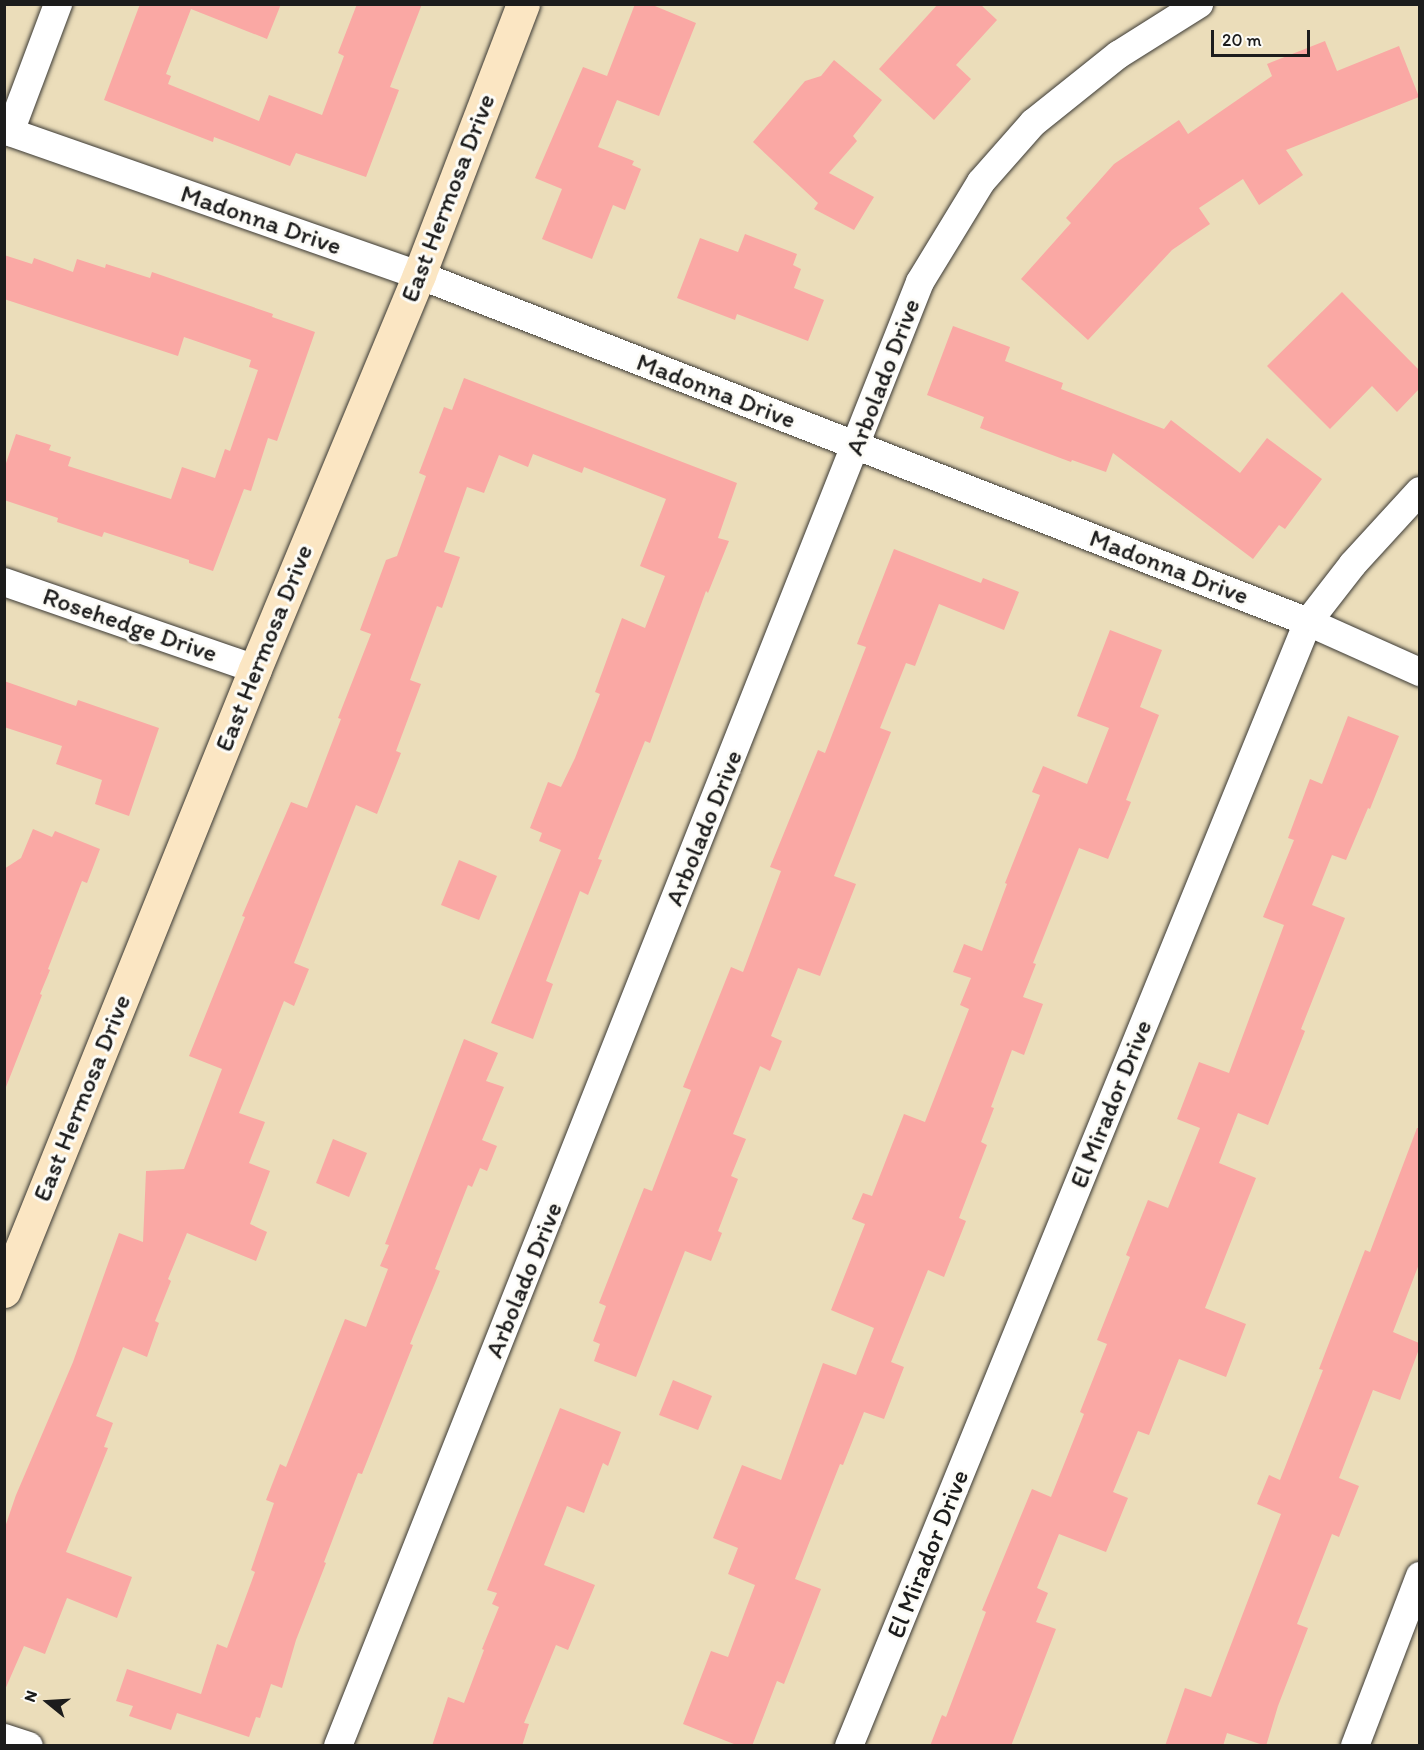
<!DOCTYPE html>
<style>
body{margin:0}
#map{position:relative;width:1424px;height:1750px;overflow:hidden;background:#ebddba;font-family:Itim,sans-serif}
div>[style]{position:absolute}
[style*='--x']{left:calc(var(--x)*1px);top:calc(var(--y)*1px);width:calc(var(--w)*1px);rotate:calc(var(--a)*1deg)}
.building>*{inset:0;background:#faa8a4}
.roads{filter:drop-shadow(0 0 2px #3b3934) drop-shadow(0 0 2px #3b3934)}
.street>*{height:28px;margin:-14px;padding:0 14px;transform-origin:14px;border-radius:14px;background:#fff}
.secondary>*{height:33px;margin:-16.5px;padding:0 16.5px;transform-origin:16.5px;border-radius:16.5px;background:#fbe6c3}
span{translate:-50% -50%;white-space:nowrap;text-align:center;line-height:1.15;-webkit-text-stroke:6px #fdfcf7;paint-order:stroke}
.street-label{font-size:26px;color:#1c1c1c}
.frame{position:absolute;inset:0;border:6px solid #1c1c1c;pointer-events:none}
.north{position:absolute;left:18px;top:1672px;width:60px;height:60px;-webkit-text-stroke:4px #fdfcf7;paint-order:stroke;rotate:288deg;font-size:16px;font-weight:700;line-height:24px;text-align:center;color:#1c1c1c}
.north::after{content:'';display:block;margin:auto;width:21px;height:27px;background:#1c1c1c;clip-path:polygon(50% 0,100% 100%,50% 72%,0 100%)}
.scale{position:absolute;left:1211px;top:30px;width:99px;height:27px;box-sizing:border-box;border:3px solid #1c1c1c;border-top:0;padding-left:8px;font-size:18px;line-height:21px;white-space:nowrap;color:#1c1c1c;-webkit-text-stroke:4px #fdfcf7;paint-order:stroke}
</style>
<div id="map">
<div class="building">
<div style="clip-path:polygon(140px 4px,281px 4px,267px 39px,191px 9px,166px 74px,171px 76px,168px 84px,259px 121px,269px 95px,322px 115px,344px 56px,338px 53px,357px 4px,422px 4px,390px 87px,399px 90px,366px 177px,296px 153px,290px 166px,214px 137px,213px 142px,104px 100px)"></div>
<div style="clip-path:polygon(635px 4px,650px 4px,696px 23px,659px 116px,617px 100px,598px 147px,634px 161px,632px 165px,641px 169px,625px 210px,613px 205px,592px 259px,542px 239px,562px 189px,535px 178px,583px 67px,607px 76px)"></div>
<div style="clip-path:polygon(938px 4px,980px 4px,997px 20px,956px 65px,971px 79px,934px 120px,879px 69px)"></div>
<div style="clip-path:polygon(1325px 41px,1337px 71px,1399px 46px,1419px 97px,1286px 150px,1303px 175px,1259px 205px,1243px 179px,1199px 208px,1210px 224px,1172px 250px,1088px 340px,1021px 279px,1071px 223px,1066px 218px,1114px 164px,1179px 120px,1188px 134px,1272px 76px,1267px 64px)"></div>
<div style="clip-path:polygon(834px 60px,882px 100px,853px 136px,857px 141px,829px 173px,874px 197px,854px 230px,814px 209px,818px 203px,753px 142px,805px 81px,821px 76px)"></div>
<div style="clip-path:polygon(745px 234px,797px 254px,793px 265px,801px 269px,794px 288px,824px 300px,808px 341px,737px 314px,735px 320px,677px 298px,700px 238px,738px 252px)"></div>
<div style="clip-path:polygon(4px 255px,32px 264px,34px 258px,73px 272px,77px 259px,105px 268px,106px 264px,150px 278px,152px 272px,273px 314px,272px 317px,315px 332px,277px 441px,268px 438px,251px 491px,244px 489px,213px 571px,189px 563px,189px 560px,104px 532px,102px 537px,57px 522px,58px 518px,4px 500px,4px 469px,16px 434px,51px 445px,49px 450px,71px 457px,68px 466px,171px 499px,182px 467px,215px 478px,225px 449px,230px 451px,258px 370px,249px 367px,251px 360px,184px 337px,178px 356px,4px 299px)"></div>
<div style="clip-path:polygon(1342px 292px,1419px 370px,1419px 389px,1397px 412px,1372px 386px,1330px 429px,1267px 366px)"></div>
<div style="clip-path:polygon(953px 326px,1010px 347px,1005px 361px,1063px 383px,1061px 389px,1164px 429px,1171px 420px,1240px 473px,1267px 438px,1322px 479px,1285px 529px,1279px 525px,1253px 559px,1113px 453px,1106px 472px,1072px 460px,1071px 462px,980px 428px,984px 417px,927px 395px)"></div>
<div style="clip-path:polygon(464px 378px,737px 483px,718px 538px,729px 541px,708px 593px,706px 591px,650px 743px,645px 741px,598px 859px,602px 860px,588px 895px,580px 891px,546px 981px,553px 984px,533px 1039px,491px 1023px,561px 850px,539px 841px,542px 833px,530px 828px,548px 782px,561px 787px,575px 758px,600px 694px,595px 692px,622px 618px,645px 628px,665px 576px,640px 566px,666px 499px,584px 467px,582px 473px,533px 454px,528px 467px,499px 455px,484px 493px,467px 487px,444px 552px,460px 557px,442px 608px,437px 606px,410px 680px,421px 684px,396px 751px,401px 753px,377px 814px,356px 805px,294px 963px,309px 969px,294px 1006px,284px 1001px,239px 1113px,265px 1122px,249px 1163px,270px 1171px,250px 1224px,267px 1232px,256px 1261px,187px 1233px,168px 1279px,171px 1281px,155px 1321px,159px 1323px,147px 1357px,123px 1347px,96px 1416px,113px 1423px,104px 1447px,108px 1448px,66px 1552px,132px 1577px,117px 1618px,67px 1598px,45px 1654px,24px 1646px,4px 1692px,4px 1530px,16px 1495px,73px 1362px,119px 1233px,143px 1242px,146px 1171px,184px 1169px,222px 1069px,189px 1056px,245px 917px,242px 916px,291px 802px,307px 808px,341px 719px,338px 718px,371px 634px,360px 630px,386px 560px,397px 556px,426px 476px,419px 473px,444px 407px,452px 410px)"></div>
<div style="clip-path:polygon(894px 549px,981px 583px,983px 578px,1019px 592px,1004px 630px,939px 604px,915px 666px,906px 663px,880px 728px,891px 732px,834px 876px,856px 884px,820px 976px,798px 968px,771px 1036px,782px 1041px,770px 1071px,760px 1066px,733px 1134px,746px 1139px,731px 1176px,738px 1179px,718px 1231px,722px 1233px,711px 1261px,685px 1251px,636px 1377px,594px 1361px,600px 1344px,593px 1341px,606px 1306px,599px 1303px,644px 1188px,652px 1191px,691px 1090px,683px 1087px,731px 967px,743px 972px,781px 871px,770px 867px,818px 750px,825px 753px,866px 647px,857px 644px)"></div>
<div style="clip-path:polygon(1110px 630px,1162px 650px,1140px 707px,1159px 715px,1126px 800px,1131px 802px,1108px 859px,1079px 848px,1033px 963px,1036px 964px,1023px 997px,1043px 1004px,1024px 1055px,1012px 1050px,991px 1107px,994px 1108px,981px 1142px,987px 1145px,959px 1218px,966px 1221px,944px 1277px,928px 1270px,891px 1362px,904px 1367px,884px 1419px,864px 1412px,843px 1465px,840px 1464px,795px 1579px,821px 1589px,784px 1684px,777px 1681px,752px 1746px,739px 1746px,683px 1724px,711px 1651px,728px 1657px,755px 1585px,728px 1574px,738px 1548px,713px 1538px,742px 1465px,781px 1480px,823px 1363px,856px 1375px,874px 1328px,831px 1310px,865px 1224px,852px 1219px,863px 1193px,872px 1196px,904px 1114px,925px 1122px,969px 1009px,960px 1005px,971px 978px,953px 972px,964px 944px,982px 951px,1007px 884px,1005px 883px,1040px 795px,1032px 792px,1043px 766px,1087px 784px,1109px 728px,1077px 716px)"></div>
<div style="clip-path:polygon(4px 681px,76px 706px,78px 700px,159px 728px,129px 816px,95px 804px,102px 780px,56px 764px,62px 746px,4px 727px)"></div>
<div style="clip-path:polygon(1348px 716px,1399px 736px,1370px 809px,1368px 808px,1346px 860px,1332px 855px,1312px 905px,1345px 918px,1301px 1029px,1305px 1031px,1268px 1125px,1238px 1113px,1219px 1163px,1256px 1178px,1205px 1308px,1246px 1324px,1226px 1377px,1179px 1359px,1149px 1435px,1138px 1431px,1113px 1492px,1128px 1498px,1106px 1552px,1059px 1534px,1037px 1588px,1048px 1593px,1036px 1622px,1056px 1629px,1011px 1746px,930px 1746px,942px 1715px,946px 1717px,986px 1612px,982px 1610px,1032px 1489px,1051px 1497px,1084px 1414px,1080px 1412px,1107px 1344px,1097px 1340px,1130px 1257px,1126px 1255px,1148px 1200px,1168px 1208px,1200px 1128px,1177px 1119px,1199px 1062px,1229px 1073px,1284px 925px,1263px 917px,1294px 840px,1288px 838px,1310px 779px,1322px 784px)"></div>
<div style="clip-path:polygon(33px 829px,52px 837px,55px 831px,100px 849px,87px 883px,82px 881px,48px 969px,50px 970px,40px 994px,42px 995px,6px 1087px,4px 869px,21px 858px)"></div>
<div style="clip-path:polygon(459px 860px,497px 876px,479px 920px,441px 905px)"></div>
<div style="clip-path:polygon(464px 1039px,498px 1053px,486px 1081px,504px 1087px,482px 1140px,497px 1146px,487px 1171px,480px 1168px,472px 1187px,468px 1185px,435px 1269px,440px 1271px,410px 1344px,413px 1345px,362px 1474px,358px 1473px,324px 1562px,326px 1563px,296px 1640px,282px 1688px,271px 1684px,260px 1718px,256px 1717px,249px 1737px,177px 1713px,171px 1730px,129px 1716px,133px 1706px,116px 1701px,127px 1669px,201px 1694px,217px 1644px,227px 1648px,255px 1572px,251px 1570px,274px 1503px,266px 1500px,280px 1464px,286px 1467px,345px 1319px,366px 1327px,388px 1269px,380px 1266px,389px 1245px,385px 1244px)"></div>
<div style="clip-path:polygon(1417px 1128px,1419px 1128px,1419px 1264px,1393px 1332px,1419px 1343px,1419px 1349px,1400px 1400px,1373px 1390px,1339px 1478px,1359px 1486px,1339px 1537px,1332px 1534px,1297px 1624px,1308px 1628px,1278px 1706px,1266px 1746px,1227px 1733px,1223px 1746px,1165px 1746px,1185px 1688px,1211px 1697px,1281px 1514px,1257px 1504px,1269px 1475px,1280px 1480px,1323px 1370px,1319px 1369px,1365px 1250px,1370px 1252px)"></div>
<div style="clip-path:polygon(333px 1139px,367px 1153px,349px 1197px,316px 1183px)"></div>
<div style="clip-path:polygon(673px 1380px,712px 1396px,698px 1430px,659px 1415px)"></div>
<div style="clip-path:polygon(560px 1408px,621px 1432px,608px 1466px,603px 1463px,584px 1513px,567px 1506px,544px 1565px,595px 1585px,568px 1650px,556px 1645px,524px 1723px,529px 1724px,522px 1746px,432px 1746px,448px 1697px,464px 1703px,484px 1650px,482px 1649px,499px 1607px,492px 1604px,497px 1593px,487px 1590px)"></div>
</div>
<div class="roads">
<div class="street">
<div style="--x:4;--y:130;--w:440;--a:19.3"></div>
<div style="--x:419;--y:275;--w:954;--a:21.32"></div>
<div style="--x:1308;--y:622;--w:123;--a:24.1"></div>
<div style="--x:10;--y:132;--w:137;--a:-69.4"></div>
<div style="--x:4;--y:582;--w:266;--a:19.1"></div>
<div style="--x:4;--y:1738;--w:26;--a:18"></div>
<div style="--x:338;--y:1746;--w:1575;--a:-68.32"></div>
<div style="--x:920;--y:282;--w:117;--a:-58.6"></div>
<div style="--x:981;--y:182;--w:79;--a:-48.6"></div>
<div style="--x:1033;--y:123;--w:109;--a:-38.7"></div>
<div style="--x:1118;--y:55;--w:96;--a:-32.2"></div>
<div style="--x:849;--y:1746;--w:1214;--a:-67.79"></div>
<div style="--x:1308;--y:622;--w:73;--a:-52.2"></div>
<div style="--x:1353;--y:564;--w:99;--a:-47.5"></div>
<div style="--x:1355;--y:1746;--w:182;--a:-69.1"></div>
</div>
<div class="secondary">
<div style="--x:4;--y:1291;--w:671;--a:-68.02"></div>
<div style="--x:255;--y:669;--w:427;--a:-67.4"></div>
<div style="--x:419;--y:275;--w:290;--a:-69"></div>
</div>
</div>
<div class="street-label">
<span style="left:448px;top:198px;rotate:-69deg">East Hermosa Drive</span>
<span style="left:261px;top:220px;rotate:19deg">Madonna Drive</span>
<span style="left:883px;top:377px;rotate:-69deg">Arbolado Drive</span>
<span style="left:716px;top:391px;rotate:21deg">Madonna Drive</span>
<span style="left:1169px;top:567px;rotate:21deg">Madonna Drive</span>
<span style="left:130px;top:625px;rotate:19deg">Rosehedge Drive</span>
<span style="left:264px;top:648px;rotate:-68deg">East Hermosa Drive</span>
<span style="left:704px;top:828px;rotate:-68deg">Arbolado Drive</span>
<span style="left:82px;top:1098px;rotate:-68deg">East Hermosa Drive</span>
<span style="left:1111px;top:1104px;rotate:-68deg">El Mirador Drive</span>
<span style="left:524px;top:1280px;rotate:-68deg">Arbolado Drive</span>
<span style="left:928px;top:1554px;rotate:-68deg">El Mirador Drive</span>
</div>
<div class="frame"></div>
<div class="north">N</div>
<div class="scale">20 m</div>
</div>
